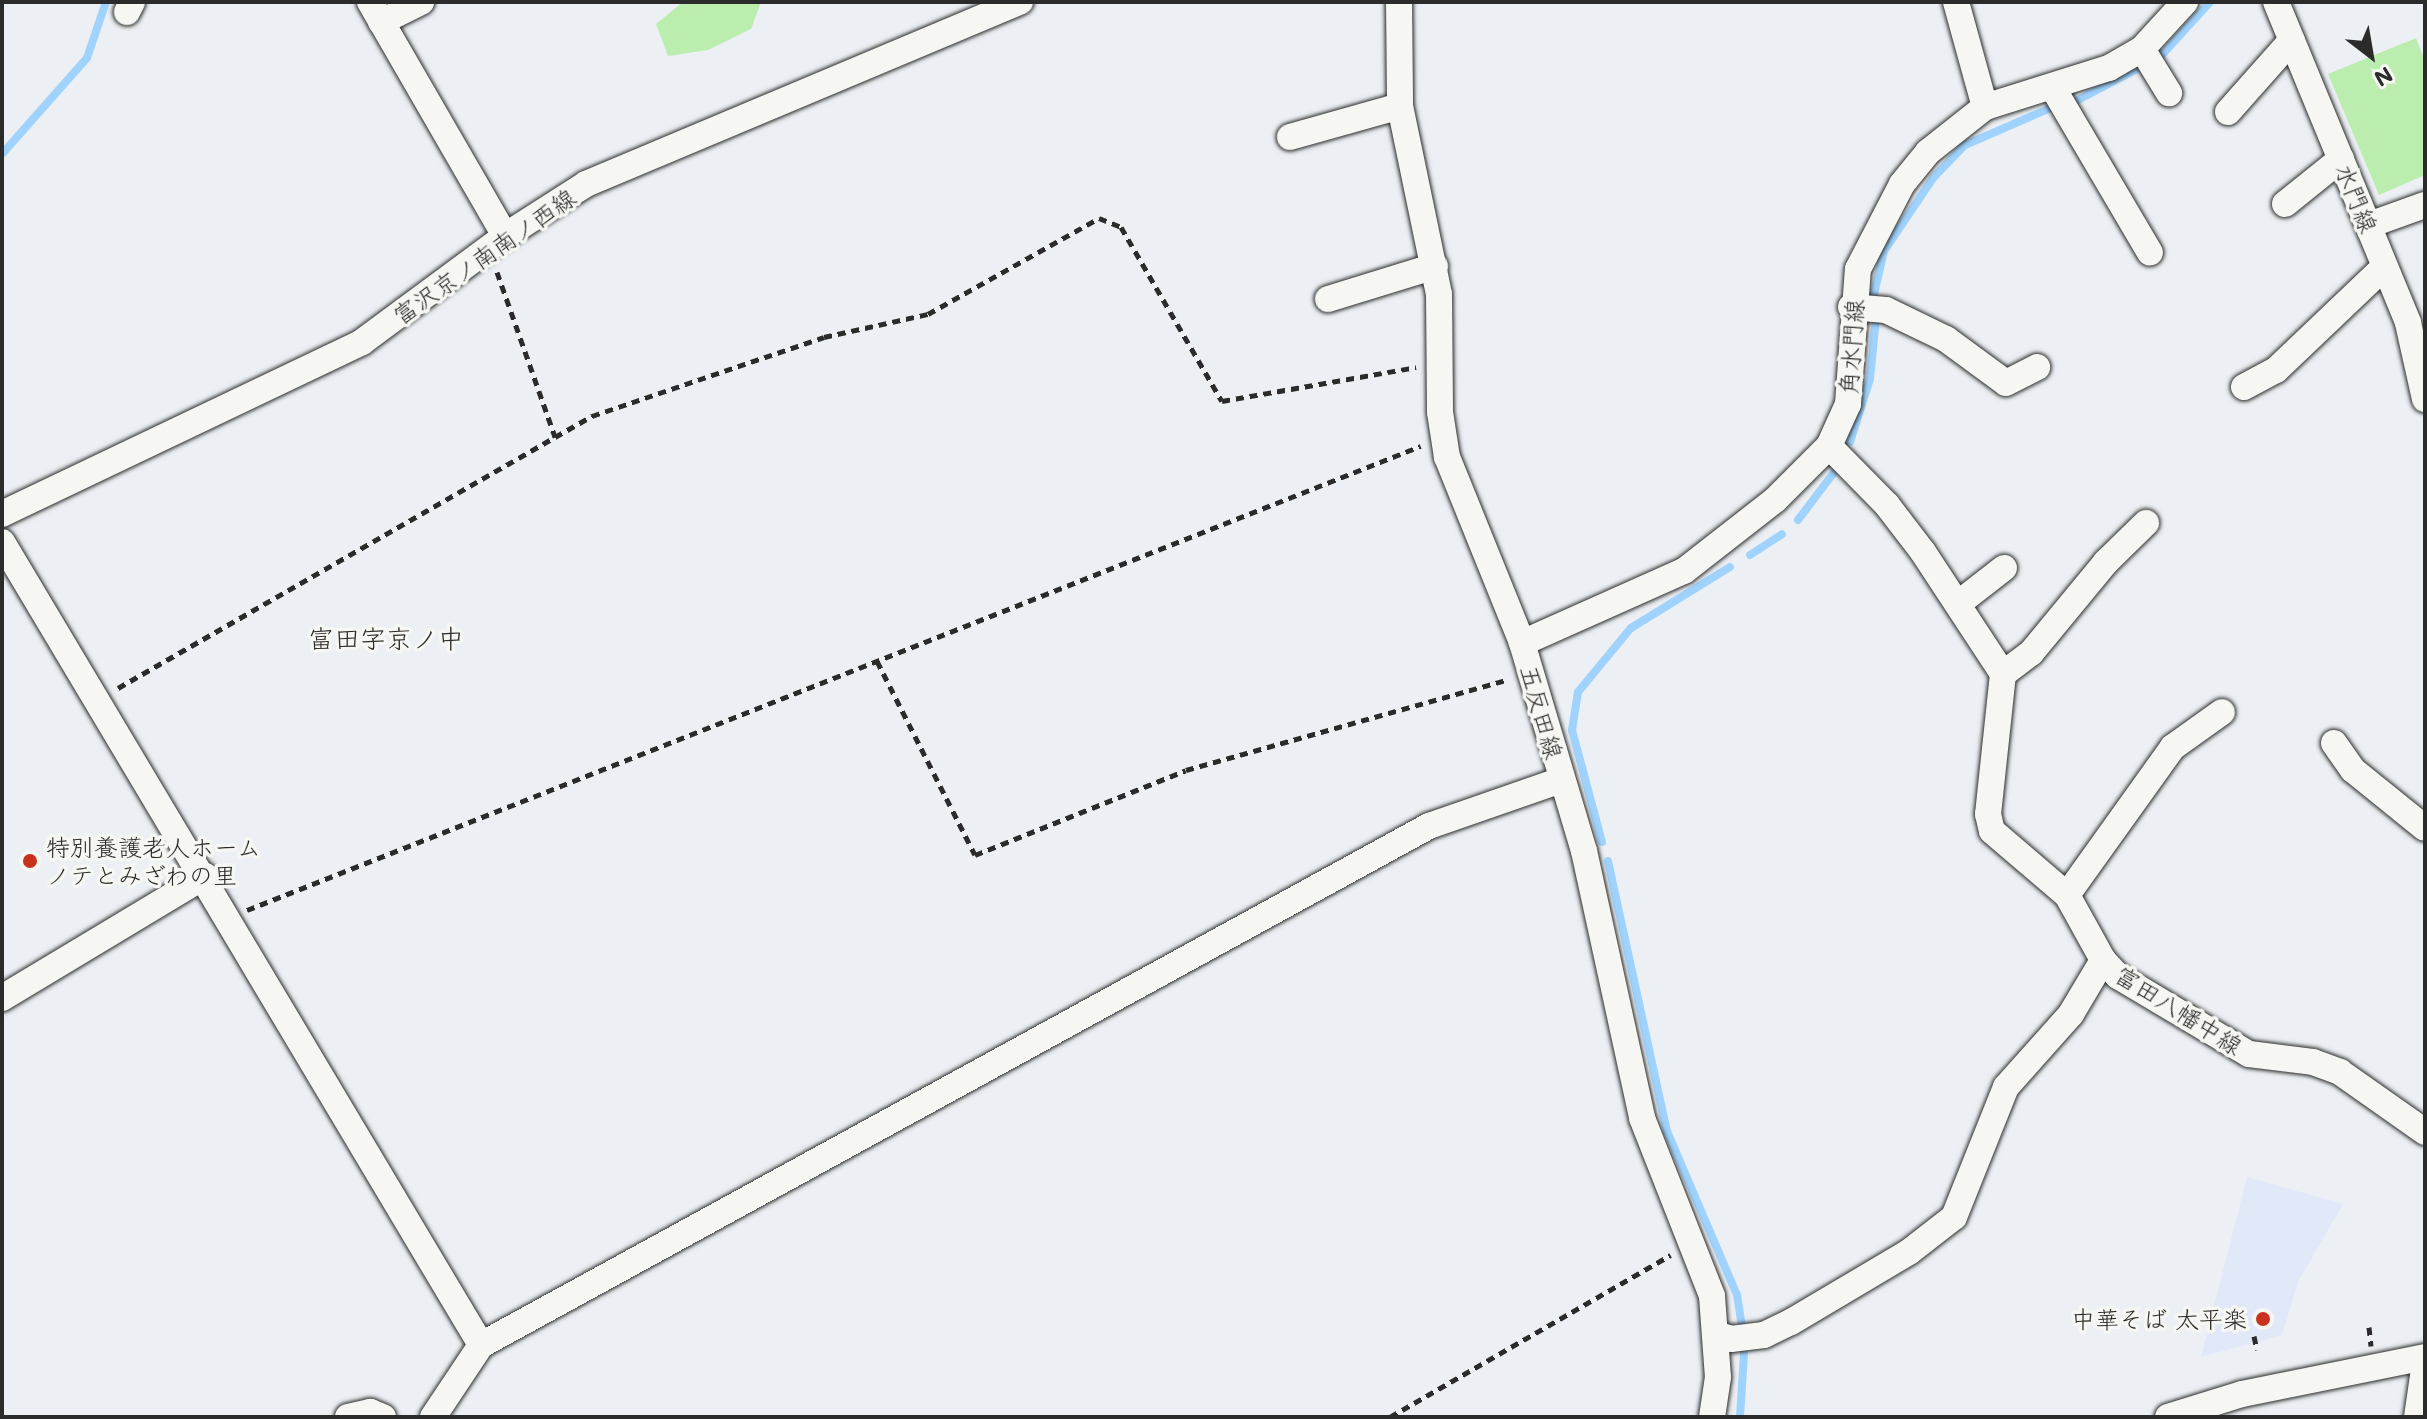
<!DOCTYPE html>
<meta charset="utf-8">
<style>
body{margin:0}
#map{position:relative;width:2427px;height:1419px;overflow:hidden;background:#ecf0f4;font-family:Mali,"Klee One",sans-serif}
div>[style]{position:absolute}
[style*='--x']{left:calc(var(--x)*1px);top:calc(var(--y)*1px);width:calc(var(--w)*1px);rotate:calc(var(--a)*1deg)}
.built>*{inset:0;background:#e1e8f7}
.green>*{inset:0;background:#baedae}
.stream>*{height:8px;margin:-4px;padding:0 4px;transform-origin:4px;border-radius:4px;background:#9fd3fd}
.path>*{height:5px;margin-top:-2.5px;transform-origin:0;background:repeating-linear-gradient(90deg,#2b2b2b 0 8px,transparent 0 14px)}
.roads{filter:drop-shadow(0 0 2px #2b2b2b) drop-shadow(0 0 2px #2b2b2b)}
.minor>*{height:26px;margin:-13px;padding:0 13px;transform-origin:13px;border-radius:13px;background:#f6f6f2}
.dots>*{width:22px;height:22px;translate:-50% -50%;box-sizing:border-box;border:4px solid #f6f6f2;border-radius:50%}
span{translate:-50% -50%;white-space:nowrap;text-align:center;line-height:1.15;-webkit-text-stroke:7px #f6f6f2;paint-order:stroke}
.street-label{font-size:24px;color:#2b2b2b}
.poi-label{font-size:24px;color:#2b2b2b}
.left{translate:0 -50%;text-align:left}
.right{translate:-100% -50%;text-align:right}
.neighbourhood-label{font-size:26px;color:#2b2b2b}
.frame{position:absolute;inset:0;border:4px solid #2b2b2b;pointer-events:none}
.north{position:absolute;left:2331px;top:16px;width:80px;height:80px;-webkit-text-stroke:6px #f6f6f2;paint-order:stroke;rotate:149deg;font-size:22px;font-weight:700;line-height:32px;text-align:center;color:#2b2b2b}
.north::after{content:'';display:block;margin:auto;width:28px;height:36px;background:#2b2b2b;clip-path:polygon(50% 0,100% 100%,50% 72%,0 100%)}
</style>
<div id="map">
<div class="built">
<div style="clip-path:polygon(2247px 1177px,2343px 1204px,2298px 1282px,2282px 1335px,2201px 1357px)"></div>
</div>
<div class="green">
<div style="clip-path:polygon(683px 2px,761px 2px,751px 29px,708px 50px,668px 56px,656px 24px)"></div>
<div style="clip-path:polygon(2416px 38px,2425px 61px,2425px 175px,2379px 195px,2328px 74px)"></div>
</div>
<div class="stream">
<div style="--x:2076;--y:101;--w:95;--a:-27.6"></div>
<div style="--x:2160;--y:57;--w:74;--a:-47.7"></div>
<div style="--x:2;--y:154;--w:128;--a:-48.5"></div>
<div style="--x:87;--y:58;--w:59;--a:-71.3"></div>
<div style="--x:1874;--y:294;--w:44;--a:-76.9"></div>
<div style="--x:1884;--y:251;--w:88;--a:-56.1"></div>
<div style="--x:1933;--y:178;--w:46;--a:-45.9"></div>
<div style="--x:1965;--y:145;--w:96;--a:-23.4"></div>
<div style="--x:1850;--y:442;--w:66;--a:-72.4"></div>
<div style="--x:1870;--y:379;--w:61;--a:-84.4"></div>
<div style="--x:1798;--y:520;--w:61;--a:-52.9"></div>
<div style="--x:1750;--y:555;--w:38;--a:-33"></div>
<div style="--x:1602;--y:842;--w:116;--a:-105"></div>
<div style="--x:1572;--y:730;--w:38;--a:-81"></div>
<div style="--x:1578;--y:692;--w:83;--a:-50.4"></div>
<div style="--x:1631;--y:628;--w:116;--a:-31.6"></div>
<div style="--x:1608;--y:861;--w:276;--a:77.7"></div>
<div style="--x:1667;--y:1131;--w:178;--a:66.9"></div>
<div style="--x:1737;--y:1295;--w:31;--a:81"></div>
<div style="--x:1740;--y:1417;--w:64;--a:-86.4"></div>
</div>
<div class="path">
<div style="--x:497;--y:272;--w:175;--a:70.6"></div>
<div style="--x:555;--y:437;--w:43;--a:-29.6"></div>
<div style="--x:592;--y:416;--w:245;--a:-18.8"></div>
<div style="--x:824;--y:337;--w:107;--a:-12.5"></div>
<div style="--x:928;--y:314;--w:196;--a:-29.3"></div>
<div style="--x:1099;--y:218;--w:24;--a:22"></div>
<div style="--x:1121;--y:227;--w:201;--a:59.9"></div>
<div style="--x:1222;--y:401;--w:197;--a:-9.9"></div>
<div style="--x:877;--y:661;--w:217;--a:63.2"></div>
<div style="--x:975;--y:855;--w:227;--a:-21.9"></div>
<div style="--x:1186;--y:770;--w:333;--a:-15.7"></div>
<div style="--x:118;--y:688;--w:504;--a:-29.87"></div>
<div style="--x:247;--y:910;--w:1262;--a:-21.57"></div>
<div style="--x:2369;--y:1327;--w:19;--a:84"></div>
<div style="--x:2254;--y:1336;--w:14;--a:78"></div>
<div style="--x:1390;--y:1417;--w:324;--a:-30"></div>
</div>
<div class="roads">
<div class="minor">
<div style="--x:370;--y:2;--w:270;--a:60"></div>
<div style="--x:1399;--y:2;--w:104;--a:89.4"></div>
<div style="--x:1400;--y:106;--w:192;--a:78.3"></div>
<div style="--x:1439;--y:294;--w:118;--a:89.5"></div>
<div style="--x:1440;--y:412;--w:46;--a:81.2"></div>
<div style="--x:1447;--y:457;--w:201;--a:68"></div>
<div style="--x:1522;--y:643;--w:217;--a:73.4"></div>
<div style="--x:1584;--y:851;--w:273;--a:77.7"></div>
<div style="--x:1642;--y:1118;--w:191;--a:68.5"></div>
<div style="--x:1712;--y:1296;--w:81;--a:85.8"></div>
<div style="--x:1718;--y:1377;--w:40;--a:98.5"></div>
<div style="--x:1956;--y:2;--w:109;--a:74.6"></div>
<div style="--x:2276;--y:2;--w:347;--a:67.6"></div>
<div style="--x:2408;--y:323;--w:78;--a:77.4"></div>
<div style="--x:127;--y:12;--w:11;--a:-63"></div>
<div style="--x:381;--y:22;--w:45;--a:-26.6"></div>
<div style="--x:2142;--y:49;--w:52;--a:58.5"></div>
<div style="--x:2053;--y:88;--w:191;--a:59.5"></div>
<div style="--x:2228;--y:112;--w:96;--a:-48.4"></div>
<div style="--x:1290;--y:137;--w:114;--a:-15.7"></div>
<div style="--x:2285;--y:204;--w:72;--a:-38.8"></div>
<div style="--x:2369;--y:225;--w:59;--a:-19.7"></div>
<div style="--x:1328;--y:299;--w:112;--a:-17.1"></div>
<div style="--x:1851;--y:307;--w:35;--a:5"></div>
<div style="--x:1886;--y:310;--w:67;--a:25.8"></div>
<div style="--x:1946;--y:339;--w:74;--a:36.3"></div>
<div style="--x:2006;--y:383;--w:35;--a:-27"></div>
<div style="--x:2244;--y:387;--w:36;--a:-28"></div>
<div style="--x:2276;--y:370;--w:149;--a:-43.6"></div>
<div style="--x:1829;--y:446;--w:83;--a:45.5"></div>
<div style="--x:1887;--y:505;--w:59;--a:52.5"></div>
<div style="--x:1923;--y:552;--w:146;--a:56.7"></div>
<div style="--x:2003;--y:674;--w:141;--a:96.1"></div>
<div style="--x:1988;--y:814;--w:17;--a:77"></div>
<div style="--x:1992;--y:831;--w:99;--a:40.5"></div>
<div style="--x:2067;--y:895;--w:74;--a:61"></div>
<div style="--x:2103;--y:960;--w:22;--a:47"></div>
<div style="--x:2118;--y:976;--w:152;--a:30.8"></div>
<div style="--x:2249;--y:1054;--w:64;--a:7.1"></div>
<div style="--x:2313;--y:1062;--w:29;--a:20"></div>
<div style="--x:2340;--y:1072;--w:104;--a:35.2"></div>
<div style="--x:2;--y:514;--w:399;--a:-25.5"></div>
<div style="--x:362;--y:342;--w:178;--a:-36.5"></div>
<div style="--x:505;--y:236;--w:96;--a:-32.7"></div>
<div style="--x:586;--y:184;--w:471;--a:-22.8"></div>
<div style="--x:2;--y:542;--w:935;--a:59.18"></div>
<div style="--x:1959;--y:603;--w:57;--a:-37.9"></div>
<div style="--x:1522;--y:643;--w:177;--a:-24"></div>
<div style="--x:1684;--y:571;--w:115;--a:-38"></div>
<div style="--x:1775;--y:500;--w:76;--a:-45"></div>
<div style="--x:1829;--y:446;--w:46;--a:-65.7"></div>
<div style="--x:1848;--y:404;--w:135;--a:-85.8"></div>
<div style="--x:1858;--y:269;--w:96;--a:-62.6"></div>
<div style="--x:1902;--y:184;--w:41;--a:-50.9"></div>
<div style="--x:1928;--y:152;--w:73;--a:-38.3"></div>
<div style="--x:1985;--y:107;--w:130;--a:-17.5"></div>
<div style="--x:2109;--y:68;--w:38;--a:-30"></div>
<div style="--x:2142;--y:49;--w:64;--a:-47.5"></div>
<div style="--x:2003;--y:674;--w:35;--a:-37"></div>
<div style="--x:2031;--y:653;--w:118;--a:-50.5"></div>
<div style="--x:2106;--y:562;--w:56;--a:-44.3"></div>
<div style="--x:2334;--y:743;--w:33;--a:55"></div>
<div style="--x:2353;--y:770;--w:92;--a:38.9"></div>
<div style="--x:2067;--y:895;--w:182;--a:-54.4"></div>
<div style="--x:2173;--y:747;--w:60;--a:-35.5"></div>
<div style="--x:2;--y:998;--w:237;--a:-31"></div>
<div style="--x:1716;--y:1334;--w:16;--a:18"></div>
<div style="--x:1731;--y:1339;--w:33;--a:-7"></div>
<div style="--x:1764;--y:1335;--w:30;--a:-26"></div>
<div style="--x:1791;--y:1322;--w:137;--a:-30.7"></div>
<div style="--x:1909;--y:1252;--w:57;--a:-37.9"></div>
<div style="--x:1954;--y:1217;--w:140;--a:-68.2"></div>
<div style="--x:2006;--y:1087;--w:98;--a:-48.3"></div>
<div style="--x:2071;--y:1014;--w:63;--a:-59.3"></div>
<div style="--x:348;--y:1417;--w:23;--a:-13"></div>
<div style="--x:370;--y:1412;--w:14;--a:21"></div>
<div style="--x:433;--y:1417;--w:87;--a:-56.3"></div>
<div style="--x:481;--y:1345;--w:1081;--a:-28.7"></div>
<div style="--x:1429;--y:826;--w:140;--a:-19.2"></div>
<div style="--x:2168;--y:1417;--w:77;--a:-17.3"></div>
<div style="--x:2242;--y:1394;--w:187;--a:-11.4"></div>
<div style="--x:2417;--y:1417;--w:56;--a:-81.7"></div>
</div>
</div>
<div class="dots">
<div style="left:30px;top:861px;background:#c8321e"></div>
<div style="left:2263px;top:1319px;background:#c8321e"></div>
</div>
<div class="street-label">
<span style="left:2357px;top:198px;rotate:68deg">水門線</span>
<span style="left:484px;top:256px;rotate:-35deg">富沢京ノ南南ノ西線</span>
<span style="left:1851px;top:347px;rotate:-86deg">角水門線</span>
<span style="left:1542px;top:712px;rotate:74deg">五反田線</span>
<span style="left:2179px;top:1010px;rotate:32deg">富田八幡中線</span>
</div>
<div class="poi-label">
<span class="left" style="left:46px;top:861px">特別養護老人ホーム<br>ノテとみざわの里</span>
<span class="right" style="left:2247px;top:1319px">中華そば 太平楽</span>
</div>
<div class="neighbourhood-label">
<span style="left:386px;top:639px">富田字京ノ中</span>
</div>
<div class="frame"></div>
<div class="north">N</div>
</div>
